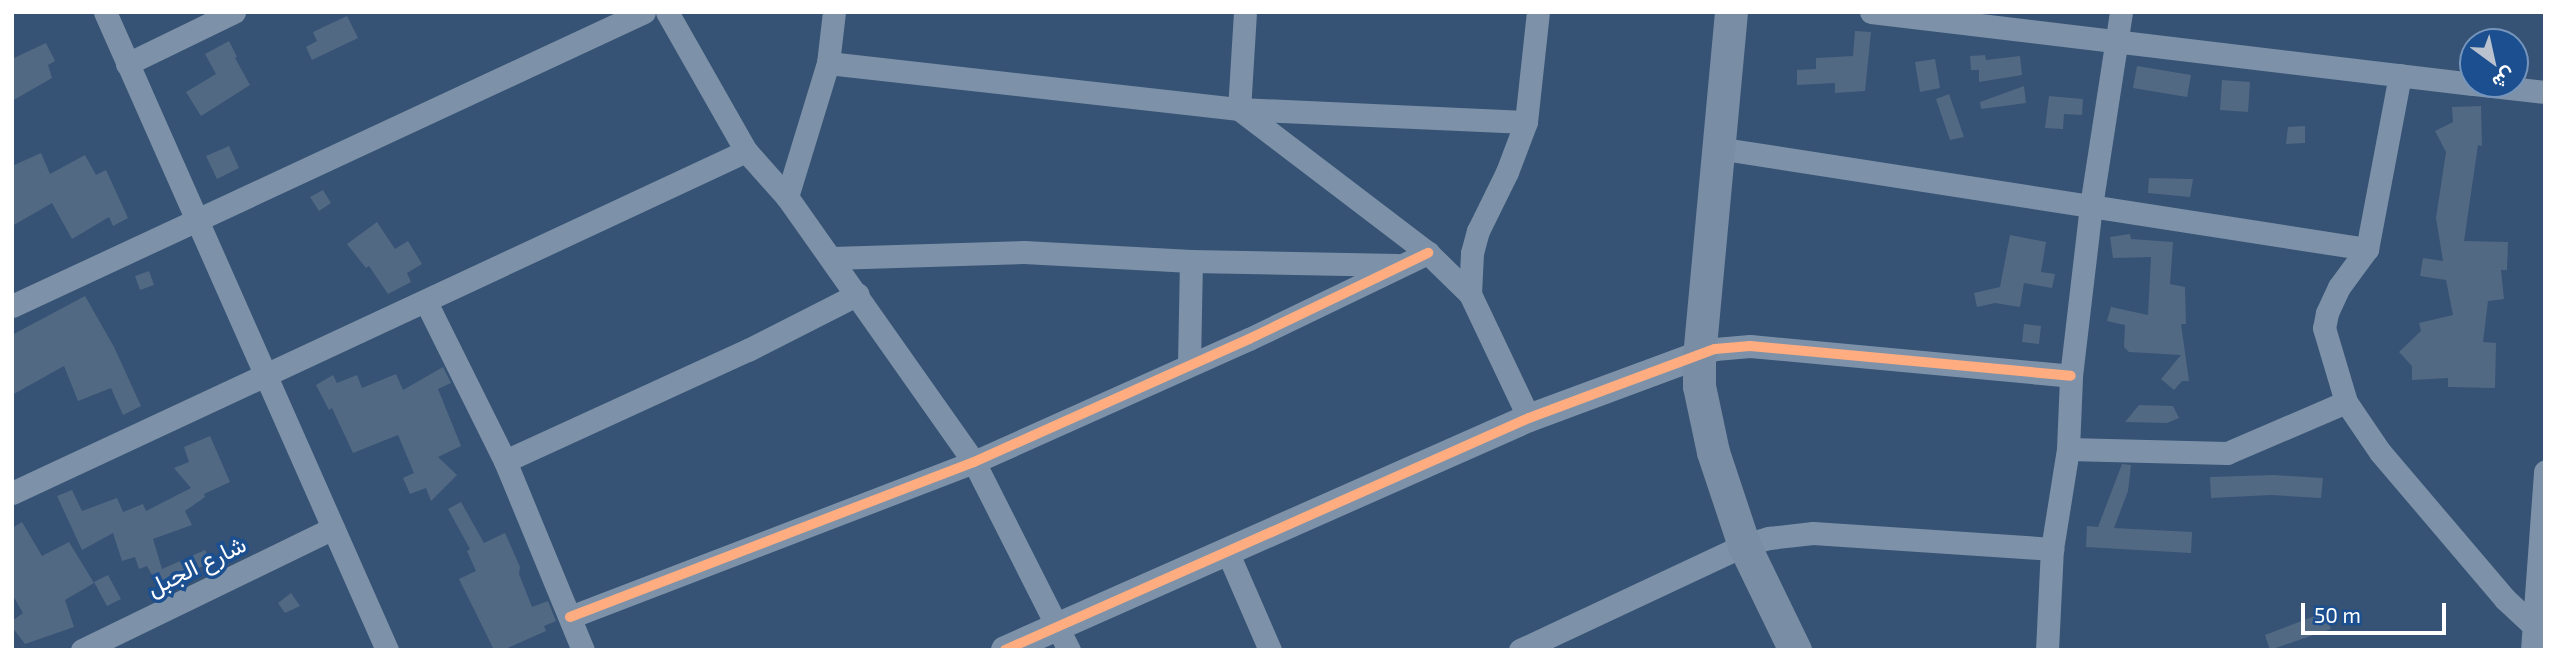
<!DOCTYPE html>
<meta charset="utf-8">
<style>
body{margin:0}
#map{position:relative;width:2557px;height:662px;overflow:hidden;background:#365274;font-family:"Exo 2",Vazirmatn,sans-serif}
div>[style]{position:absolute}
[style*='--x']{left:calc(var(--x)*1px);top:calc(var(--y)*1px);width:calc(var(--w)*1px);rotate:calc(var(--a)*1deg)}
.building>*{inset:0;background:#526984}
.minor>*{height:23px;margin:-11.5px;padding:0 11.5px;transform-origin:11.5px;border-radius:11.5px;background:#7d92a8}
.tertiary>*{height:28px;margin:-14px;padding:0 14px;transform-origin:14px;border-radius:14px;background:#7d92a8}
.secondary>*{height:33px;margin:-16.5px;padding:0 16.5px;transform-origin:16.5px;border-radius:16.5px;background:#798da4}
.cycleway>*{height:10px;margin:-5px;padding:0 5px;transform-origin:5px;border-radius:5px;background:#ffac80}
span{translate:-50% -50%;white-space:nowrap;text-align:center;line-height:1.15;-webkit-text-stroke:7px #1b4f8f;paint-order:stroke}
.street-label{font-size:24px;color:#fff}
.frame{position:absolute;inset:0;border:14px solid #fff;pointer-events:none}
.north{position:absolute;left:2459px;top:28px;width:70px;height:70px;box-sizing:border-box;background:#1b4f8f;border:2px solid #7695bc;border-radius:50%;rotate:147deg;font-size:19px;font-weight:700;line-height:28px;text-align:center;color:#fff}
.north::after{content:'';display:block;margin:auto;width:24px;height:32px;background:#b9c2ce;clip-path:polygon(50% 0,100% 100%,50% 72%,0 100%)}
.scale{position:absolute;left:2301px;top:603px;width:145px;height:32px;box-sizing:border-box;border:4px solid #fff;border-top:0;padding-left:9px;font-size:21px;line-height:24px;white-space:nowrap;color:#fff;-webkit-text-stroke:5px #1b4f8f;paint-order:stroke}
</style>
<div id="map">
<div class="building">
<div style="clip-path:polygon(347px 16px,358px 38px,312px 60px,306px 47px,317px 41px,313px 32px)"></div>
<div style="clip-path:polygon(1855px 31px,1871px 32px,1865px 91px,1835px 93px,1835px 83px,1797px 85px,1797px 70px,1816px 69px,1816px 58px,1853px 56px)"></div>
<div style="clip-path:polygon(229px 41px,237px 57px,235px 58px,250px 85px,201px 116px,186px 92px,216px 74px,205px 54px)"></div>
<div style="clip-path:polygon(46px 43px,55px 61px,48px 65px,52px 78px,12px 101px,12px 59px)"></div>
<div style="clip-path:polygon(1985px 55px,1986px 60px,2020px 56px,2022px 75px,1979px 82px,1979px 70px,1971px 70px,1970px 56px)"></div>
<div style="clip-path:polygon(1935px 59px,1940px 88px,1920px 92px,1915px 62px)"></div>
<div style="clip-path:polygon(2137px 66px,2191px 75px,2187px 97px,2133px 88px)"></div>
<div style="clip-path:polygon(2222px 80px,2250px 82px,2248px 112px,2220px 110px)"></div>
<div style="clip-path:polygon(2024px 86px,2026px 103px,1981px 109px,1980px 102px)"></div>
<div style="clip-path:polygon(1949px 94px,1964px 137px,1950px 140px,1936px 99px)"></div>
<div style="clip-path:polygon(2049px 96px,2083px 99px,2082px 115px,2064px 114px,2063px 129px,2045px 128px)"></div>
<div style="clip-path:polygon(2481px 106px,2482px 146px,2478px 145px,2464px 241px,2508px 242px,2507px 270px,2501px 270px,2504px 299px,2488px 301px,2483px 342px,2496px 343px,2495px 388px,2448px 387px,2448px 378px,2412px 380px,2412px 366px,2399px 352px,2421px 331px,2419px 323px,2453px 315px,2446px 280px,2420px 276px,2423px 258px,2443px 261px,2436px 218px,2446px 152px,2435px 131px,2453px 122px,2452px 107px)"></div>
<div style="clip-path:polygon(2305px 126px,2305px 143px,2286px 144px,2288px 127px)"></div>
<div style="clip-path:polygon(229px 146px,239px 168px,217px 179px,206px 156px)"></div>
<div style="clip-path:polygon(41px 153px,50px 174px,85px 155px,96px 175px,106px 170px,128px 218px,113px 226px,109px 217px,72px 239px,52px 203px,12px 226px,12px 166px)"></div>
<div style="clip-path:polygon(2149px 178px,2193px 179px,2190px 197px,2148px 193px)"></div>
<div style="clip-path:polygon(323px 190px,331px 203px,319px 211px,310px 197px)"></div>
<div style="clip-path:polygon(377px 222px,395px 249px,408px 241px,422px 264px,407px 273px,411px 282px,388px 294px,369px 266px,366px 268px,347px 244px)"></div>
<div style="clip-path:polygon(2130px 234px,2131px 239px,2173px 242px,2170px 284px,2185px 287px,2186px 324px,2181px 324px,2189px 381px,2182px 381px,2174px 390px,2161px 379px,2181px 355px,2129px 352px,2124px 347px,2125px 325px,2107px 321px,2111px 307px,2148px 315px,2151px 257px,2113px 258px,2110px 237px)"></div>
<div style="clip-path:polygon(2010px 235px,2046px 242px,2041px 272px,2055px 274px,2052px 288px,2024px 283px,2020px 307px,1995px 303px,1977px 307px,1974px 293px,2000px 287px)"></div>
<div style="clip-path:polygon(149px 271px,154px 285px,140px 290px,135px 276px)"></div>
<div style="clip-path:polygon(85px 296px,114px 347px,141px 406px,123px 415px,111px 388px,78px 401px,64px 366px,12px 395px,12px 335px)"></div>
<div style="clip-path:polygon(2024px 324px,2041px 326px,2039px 344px,2022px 342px)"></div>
<div style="clip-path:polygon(443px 367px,451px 383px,438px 389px,461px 446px,438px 457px,457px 475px,431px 501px,426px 488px,410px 494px,403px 478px,414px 473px,398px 435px,353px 453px,332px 408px,329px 410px,316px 385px,333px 375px,337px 383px,357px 375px,362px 388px,396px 374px,403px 390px)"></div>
<div style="clip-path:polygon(2139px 405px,2173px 406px,2179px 418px,2167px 423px,2125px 422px)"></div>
<div style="clip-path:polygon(210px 436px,230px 482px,204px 494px,205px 497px,185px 511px,192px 525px,153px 539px,162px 569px,205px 550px,211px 562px,172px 581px,168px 586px,170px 592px,163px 595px,147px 566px,139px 569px,135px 557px,122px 561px,113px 533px,82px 550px,57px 496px,72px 490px,82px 511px,117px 498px,123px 512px,143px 504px,146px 511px,191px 488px,174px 468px,189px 462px,184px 447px)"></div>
<div style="clip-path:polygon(2122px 464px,2131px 465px,2128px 491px,2114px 528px,2192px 532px,2191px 553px,2086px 547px,2087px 526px,2098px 527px)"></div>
<div style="clip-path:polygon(2273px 475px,2323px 478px,2321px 498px,2271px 495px,2211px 498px,2210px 477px)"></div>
<div style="clip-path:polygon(461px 502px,484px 543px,505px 533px,520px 567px,519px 574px,532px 607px,548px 601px,556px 621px,544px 626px,546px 631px,503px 650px,494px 650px,459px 579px,476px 571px,467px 551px,470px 549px,448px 509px)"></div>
<div style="clip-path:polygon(22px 522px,42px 556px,69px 542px,94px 583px,65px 600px,74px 627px,25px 644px,12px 627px,12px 621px,23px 613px,12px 594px,12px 528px)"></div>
<div style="clip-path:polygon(108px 575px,121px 599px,107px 606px,94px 582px)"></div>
<div style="clip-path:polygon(291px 593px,300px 606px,285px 613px,278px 603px)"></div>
<div style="clip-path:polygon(2325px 612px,2331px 629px,2270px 650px,2265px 635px)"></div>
</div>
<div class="minor">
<div style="--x:105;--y:12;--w:698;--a:66.15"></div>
<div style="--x:667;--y:12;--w:160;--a:60.4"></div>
<div style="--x:746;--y:151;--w:62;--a:48.3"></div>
<div style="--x:787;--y:197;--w:324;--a:54.8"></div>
<div style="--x:974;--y:462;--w:211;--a:63.2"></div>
<div style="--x:1245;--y:12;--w:97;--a:93.5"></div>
<div style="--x:1239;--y:109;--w:238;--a:37.3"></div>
<div style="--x:1428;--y:253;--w:59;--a:44.3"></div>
<div style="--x:1470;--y:294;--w:137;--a:64.6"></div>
<div style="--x:1871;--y:12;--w:606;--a:6.82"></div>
<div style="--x:828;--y:63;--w:414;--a:6.4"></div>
<div style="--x:1239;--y:109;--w:287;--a:2.6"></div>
<div style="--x:127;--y:64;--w:119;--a:-25.9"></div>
<div style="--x:2400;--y:75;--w:177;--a:100.7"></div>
<div style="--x:2367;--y:249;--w:47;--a:126.4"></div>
<div style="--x:2339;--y:287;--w:29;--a:115"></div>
<div style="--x:2327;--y:313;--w:15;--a:101"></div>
<div style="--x:2324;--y:328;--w:77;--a:73.4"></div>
<div style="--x:2346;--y:402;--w:60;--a:55.8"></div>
<div style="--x:2380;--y:452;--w:193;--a:49.6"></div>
<div style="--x:2505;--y:599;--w:40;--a:43"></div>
<div style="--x:2534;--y:626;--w:12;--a:20"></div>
<div style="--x:2474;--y:84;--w:71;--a:6.4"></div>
<div style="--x:1717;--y:148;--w:658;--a:8.83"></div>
<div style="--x:787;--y:197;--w:140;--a:-73"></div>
<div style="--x:828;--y:63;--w:51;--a:-83.3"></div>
<div style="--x:832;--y:258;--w:192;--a:-1.8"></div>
<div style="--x:1024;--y:252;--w:167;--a:3.1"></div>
<div style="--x:1191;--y:261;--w:206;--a:1.1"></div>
<div style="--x:1470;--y:294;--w:41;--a:-87.2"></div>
<div style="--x:1472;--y:253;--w:23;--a:-75"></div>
<div style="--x:1478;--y:231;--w:66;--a:-63.8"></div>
<div style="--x:1507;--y:172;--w:53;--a:-69.2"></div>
<div style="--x:1526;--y:122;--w:111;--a:-83.8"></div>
<div style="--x:426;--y:302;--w:178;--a:63.6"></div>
<div style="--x:505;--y:461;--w:204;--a:67.6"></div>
<div style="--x:12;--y:306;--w:697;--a:-24.95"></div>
<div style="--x:1699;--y:355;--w:17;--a:-21"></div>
<div style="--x:1715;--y:349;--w:35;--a:-5"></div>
<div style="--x:1750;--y:346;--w:322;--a:5.3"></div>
<div style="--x:1189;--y:364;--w:103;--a:-88.9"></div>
<div style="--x:2068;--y:449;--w:159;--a:1.4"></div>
<div style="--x:2227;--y:453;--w:129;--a:-23.2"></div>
<div style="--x:505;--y:461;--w:267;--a:-24.6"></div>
<div style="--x:748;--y:350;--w:123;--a:-27"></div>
<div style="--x:12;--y:493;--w:810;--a:-24.98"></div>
<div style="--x:1227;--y:551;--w:108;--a:66.5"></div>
<div style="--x:570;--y:617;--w:433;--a:-21"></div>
<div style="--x:974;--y:462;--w:301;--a:-24.1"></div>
<div style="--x:1249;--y:339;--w:199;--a:-25.7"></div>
<div style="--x:82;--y:650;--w:279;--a:-25.9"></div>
<div style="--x:1520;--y:650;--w:247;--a:-25.1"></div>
<div style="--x:1744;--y:545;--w:26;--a:-16"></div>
<div style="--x:1769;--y:538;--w:44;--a:-6.5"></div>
<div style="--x:1813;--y:533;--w:240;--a:3.8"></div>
<div style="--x:2047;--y:650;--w:101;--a:-87.2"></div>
<div style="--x:2052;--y:549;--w:101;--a:-80.9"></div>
<div style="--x:2068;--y:449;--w:73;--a:-87.6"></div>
<div style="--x:2071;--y:376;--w:171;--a:-83.3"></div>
<div style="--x:2091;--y:206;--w:196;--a:-81.2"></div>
<div style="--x:2532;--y:650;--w:179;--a:-85.8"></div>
</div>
<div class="tertiary">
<div style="--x:1005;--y:650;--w:573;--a:-23.88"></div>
<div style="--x:1529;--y:418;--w:181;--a:-20.3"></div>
</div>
<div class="secondary">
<div style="--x:1731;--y:12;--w:344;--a:95.3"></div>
<div style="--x:1699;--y:355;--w:31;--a:90"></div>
<div style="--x:1699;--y:386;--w:67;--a:78"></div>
<div style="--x:1713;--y:452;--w:98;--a:71.6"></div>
<div style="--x:1744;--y:545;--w:117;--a:64.1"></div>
</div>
<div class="cycleway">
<div style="--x:570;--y:617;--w:433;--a:-21"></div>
<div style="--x:974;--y:462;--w:301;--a:-24.1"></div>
<div style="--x:1249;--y:339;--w:199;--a:-25.7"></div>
<div style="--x:1005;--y:650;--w:573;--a:-23.88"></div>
<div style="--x:1529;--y:418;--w:198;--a:-20.4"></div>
<div style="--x:1715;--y:349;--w:35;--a:-5"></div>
<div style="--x:1750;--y:346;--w:322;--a:5.3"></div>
</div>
<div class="street-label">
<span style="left:196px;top:565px;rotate:-26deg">شارع الجبل</span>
</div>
<div class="frame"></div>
<div class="north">ش</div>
<div class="scale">50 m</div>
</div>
